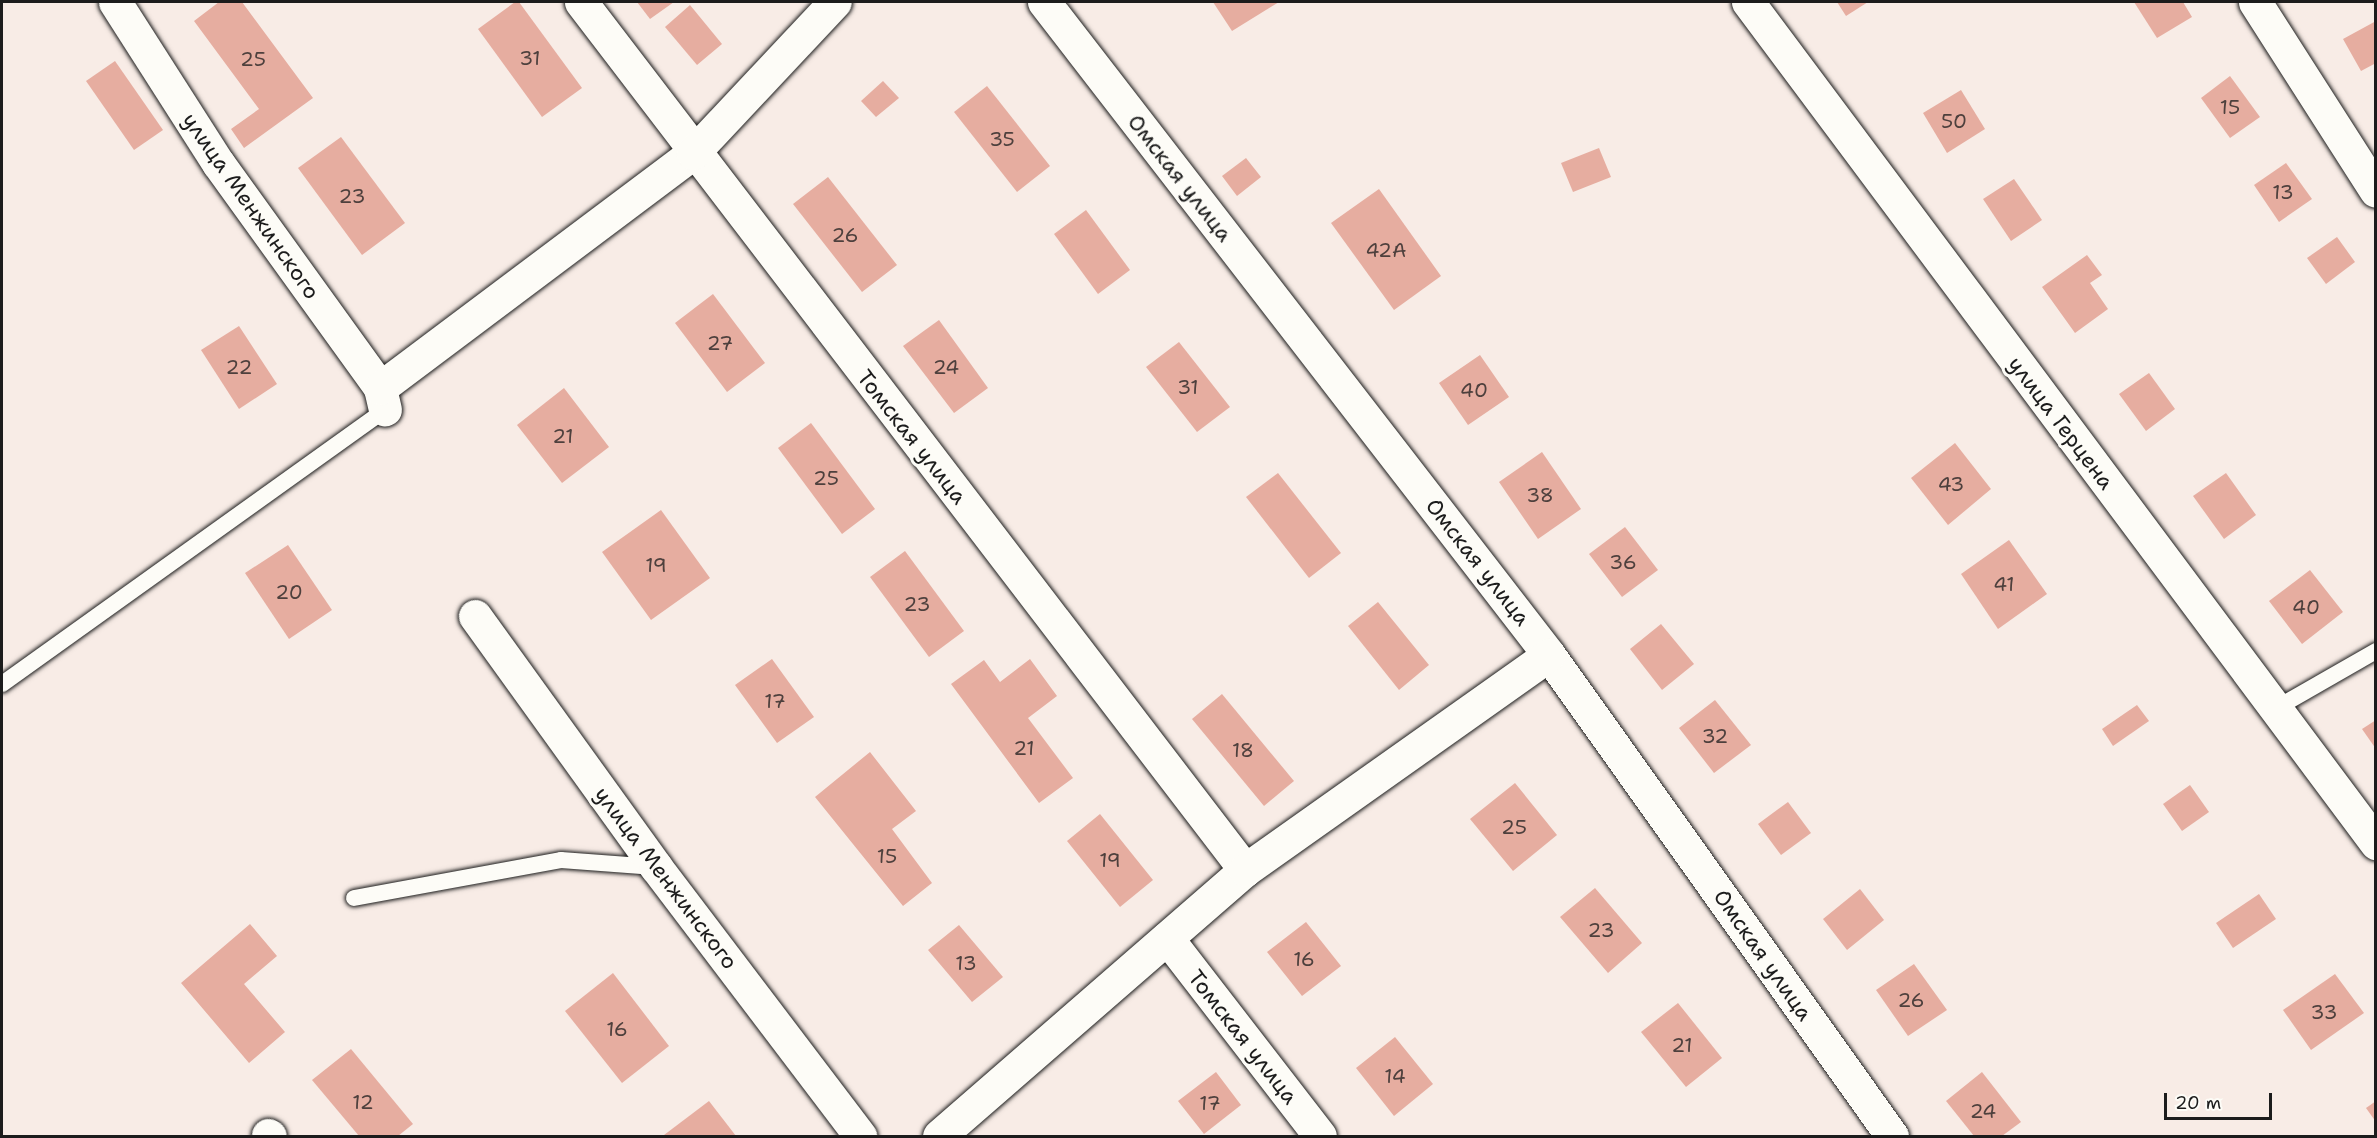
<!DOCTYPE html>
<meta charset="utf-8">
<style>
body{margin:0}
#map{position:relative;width:2377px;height:1138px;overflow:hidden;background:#f8ece6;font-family:"Shantell Sans",sans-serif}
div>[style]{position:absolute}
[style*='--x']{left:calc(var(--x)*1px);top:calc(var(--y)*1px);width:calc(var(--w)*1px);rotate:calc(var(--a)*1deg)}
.building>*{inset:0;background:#e6ada0}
.roads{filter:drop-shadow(0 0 2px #1c1c1c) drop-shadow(0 0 2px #1c1c1c)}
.lane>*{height:16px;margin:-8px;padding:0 8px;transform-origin:8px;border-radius:8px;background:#fdfcf7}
.street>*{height:33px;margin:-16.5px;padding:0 16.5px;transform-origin:16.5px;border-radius:16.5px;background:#fdfcf7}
span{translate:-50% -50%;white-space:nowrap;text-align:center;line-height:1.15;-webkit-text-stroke:6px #fdfcf7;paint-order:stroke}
.number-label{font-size:20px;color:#4e403d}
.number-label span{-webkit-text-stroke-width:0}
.street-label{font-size:22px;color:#1c1c1c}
.frame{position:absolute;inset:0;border:3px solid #1c1c1c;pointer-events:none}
.scale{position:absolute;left:2164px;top:1093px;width:108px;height:27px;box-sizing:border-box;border:3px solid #1c1c1c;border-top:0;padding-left:8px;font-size:18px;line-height:21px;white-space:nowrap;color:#1c1c1c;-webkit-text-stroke:4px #fdfcf7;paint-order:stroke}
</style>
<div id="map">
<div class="building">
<div style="clip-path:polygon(219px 2px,242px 2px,313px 98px,244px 148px,231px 129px,259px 109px,194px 21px)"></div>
<div style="clip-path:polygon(515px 2px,519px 2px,582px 88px,542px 117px,478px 29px)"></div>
<div style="clip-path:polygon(637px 2px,674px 2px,650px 19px)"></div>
<div style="clip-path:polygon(1213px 2px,1279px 2px,1232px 31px)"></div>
<div style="clip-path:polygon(1837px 2px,1868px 2px,1846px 16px)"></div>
<div style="clip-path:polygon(2134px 2px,2183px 2px,2192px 17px,2157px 38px)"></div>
<div style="clip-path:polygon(690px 5px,722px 44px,697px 65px,665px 27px)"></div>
<div style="clip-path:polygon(2376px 21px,2376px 63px,2361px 71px,2343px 39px)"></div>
<div style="clip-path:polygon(115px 61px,163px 130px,134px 150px,86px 81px)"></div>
<div style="clip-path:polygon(2230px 76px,2260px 117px,2230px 138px,2201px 98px)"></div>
<div style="clip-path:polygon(883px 81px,899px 98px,876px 117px,861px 101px)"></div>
<div style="clip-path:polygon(987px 86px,1050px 166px,1017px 192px,954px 112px)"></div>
<div style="clip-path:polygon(1961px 90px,1985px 129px,1947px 153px,1923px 113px)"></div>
<div style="clip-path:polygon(341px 137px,405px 223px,362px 255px,298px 168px)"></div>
<div style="clip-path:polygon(1599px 148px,1611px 177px,1573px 192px,1561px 163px)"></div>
<div style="clip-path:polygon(1246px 158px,1261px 177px,1237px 196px,1222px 176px)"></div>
<div style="clip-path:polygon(2286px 163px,2312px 199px,2279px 222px,2254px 185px)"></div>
<div style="clip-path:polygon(828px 177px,897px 265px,862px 292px,793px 204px)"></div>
<div style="clip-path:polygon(2014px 179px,2042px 220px,2011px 241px,1983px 199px)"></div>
<div style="clip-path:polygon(1379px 189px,1441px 276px,1394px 310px,1331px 223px)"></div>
<div style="clip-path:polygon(1086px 210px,1130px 270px,1098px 294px,1054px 234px)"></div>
<div style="clip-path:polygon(2337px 237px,2355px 262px,2326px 284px,2307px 258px)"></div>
<div style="clip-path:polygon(2087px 255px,2102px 275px,2090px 283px,2108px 309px,2075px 333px,2042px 287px)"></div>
<div style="clip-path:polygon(713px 294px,765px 363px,727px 392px,675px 323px)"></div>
<div style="clip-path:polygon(939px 320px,988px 388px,954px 413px,903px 346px)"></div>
<div style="clip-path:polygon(239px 326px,277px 384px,239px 409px,201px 350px)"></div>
<div style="clip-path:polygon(1179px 342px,1230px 407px,1197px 432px,1146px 367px)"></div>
<div style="clip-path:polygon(1480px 355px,1509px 397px,1468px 425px,1439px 383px)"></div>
<div style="clip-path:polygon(2149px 373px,2175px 409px,2146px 431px,2119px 394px)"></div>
<div style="clip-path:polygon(564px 388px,609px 447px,562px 483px,517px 425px)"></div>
<div style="clip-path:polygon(811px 423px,875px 509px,842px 534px,778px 448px)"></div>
<div style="clip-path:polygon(1955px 443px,1991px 489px,1948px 525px,1911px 478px)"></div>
<div style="clip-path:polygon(1542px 452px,1581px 509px,1538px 539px,1499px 482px)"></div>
<div style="clip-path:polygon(1278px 473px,1341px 553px,1309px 578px,1246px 497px)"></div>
<div style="clip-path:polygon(2226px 473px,2256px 515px,2224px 539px,2193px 496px)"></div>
<div style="clip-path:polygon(661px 510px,710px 578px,651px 620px,602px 552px)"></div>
<div style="clip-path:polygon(1625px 527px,1658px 570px,1622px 597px,1589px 554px)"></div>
<div style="clip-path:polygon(2009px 540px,2047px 594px,1998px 629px,1961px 574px)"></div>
<div style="clip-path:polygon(288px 545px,332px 610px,289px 639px,245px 573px)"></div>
<div style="clip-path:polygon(905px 551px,964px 631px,929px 657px,870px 577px)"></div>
<div style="clip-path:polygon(2310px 570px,2343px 612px,2302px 644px,2269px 601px)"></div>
<div style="clip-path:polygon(1378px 602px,1429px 665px,1399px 690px,1348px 626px)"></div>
<div style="clip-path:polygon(1661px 624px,1694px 664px,1662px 690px,1630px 649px)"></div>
<div style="clip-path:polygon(772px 659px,814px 717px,777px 743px,735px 685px)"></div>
<div style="clip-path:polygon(1030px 659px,1057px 696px,1028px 718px,1073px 778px,1039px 803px,951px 684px,984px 660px,1000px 682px)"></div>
<div style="clip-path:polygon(1222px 694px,1294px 781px,1264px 806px,1192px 719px)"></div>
<div style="clip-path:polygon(1715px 700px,1751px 745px,1714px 773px,1679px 728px)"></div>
<div style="clip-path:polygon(2137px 705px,2149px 721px,2113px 746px,2102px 729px)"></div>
<div style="clip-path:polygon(2376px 720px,2376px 749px,2362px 729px)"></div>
<div style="clip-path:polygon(870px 752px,916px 811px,892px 829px,932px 883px,903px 906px,815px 797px)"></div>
<div style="clip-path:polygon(1515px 783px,1557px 835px,1513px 871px,1470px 819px)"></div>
<div style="clip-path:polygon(2190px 785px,2209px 812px,2182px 831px,2163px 804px)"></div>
<div style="clip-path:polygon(1788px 802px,1811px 833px,1781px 855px,1758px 824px)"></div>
<div style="clip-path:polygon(1100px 814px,1153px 880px,1120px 907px,1067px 841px)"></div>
<div style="clip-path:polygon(1595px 888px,1642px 943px,1608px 973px,1560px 917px)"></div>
<div style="clip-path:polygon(1860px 889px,1884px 920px,1847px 950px,1823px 919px)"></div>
<div style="clip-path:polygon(2259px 894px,2276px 919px,2233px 948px,2216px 923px)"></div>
<div style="clip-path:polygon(1306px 922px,1341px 966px,1302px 996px,1267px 952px)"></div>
<div style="clip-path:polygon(250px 924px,277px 956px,244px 984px,285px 1032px,249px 1063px,181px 983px)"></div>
<div style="clip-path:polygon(959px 925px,1003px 977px,972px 1002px,928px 950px)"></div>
<div style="clip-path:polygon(1914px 964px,1947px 1010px,1908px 1036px,1876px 990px)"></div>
<div style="clip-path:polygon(613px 973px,669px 1046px,622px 1083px,565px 1011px)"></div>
<div style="clip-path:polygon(2335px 974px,2364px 1013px,2311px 1050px,2283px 1010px)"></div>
<div style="clip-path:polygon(1678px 1003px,1722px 1058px,1686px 1087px,1641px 1032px)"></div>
<div style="clip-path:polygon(1395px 1037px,1433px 1084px,1394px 1116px,1356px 1068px)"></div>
<div style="clip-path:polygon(351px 1049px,413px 1124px,398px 1136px,359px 1136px,312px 1080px)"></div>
<div style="clip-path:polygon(1216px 1072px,1241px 1105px,1204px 1134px,1178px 1101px)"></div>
<div style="clip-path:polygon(1982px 1072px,2021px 1122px,2002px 1136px,1974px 1136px,1946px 1101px)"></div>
<div style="clip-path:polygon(709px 1101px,736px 1136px,665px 1136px,664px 1135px)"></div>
<div style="clip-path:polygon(2376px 1101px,2376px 1122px,2366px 1108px)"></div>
</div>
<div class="roads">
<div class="lane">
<div style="--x:2;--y:684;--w:471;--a:-35.6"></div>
<div style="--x:2273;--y:710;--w:119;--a:-29.8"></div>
<div style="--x:354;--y:898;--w:210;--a:-10.4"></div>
<div style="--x:561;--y:860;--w:94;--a:4.3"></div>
</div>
<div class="street">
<div style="--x:115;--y:2;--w:191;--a:57.4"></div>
<div style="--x:218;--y:163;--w:277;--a:54.2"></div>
<div style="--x:380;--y:388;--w:22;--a:77"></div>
<div style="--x:581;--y:2;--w:1093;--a:52.58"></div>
<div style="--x:1044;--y:2;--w:825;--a:52.28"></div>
<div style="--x:1549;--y:655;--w:591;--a:54.51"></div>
<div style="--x:1748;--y:2;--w:1050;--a:53.25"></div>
<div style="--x:2255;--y:2;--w:224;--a:57.4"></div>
<div style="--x:380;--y:388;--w:391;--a:-36.9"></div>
<div style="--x:693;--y:153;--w:207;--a:-46.8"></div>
<div style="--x:475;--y:616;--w:309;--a:54.2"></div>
<div style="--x:656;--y:867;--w:338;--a:52.8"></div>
<div style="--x:1167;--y:938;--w:250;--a:52.3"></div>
<div style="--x:268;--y:1135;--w:2;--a:27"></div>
<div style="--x:939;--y:1136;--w:405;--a:-41"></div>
<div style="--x:1245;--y:870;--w:372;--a:-35.3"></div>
</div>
</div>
<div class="number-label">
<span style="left:530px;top:58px">31</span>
<span style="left:253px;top:59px">25</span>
<span style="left:2230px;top:107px">15</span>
<span style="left:1954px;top:121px">50</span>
<span style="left:1002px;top:139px">35</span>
<span style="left:2283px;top:192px">13</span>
<span style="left:352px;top:196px">23</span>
<span style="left:845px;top:235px">26</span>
<span style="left:1386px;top:250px">42А</span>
<span style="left:720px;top:343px">27</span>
<span style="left:239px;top:367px">22</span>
<span style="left:946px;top:367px">24</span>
<span style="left:1188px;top:387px">31</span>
<span style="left:1474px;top:390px">40</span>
<span style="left:563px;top:436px">21</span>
<span style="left:826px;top:478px">25</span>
<span style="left:1951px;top:484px">43</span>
<span style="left:1540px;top:495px">38</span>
<span style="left:1623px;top:562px">36</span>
<span style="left:656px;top:565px">19</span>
<span style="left:2004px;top:584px">41</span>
<span style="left:289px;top:592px">20</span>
<span style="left:917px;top:604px">23</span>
<span style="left:2306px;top:607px">40</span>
<span style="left:775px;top:701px">17</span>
<span style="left:1715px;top:736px">32</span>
<span style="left:1024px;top:748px">21</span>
<span style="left:1243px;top:750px">18</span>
<span style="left:1514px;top:827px">25</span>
<span style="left:887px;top:856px">15</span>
<span style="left:1110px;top:860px">19</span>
<span style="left:1601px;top:930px">23</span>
<span style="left:1304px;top:959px">16</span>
<span style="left:966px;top:963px">13</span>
<span style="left:1911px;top:1000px">26</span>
<span style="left:2324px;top:1012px">33</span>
<span style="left:617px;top:1029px">16</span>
<span style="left:1682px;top:1045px">21</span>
<span style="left:1395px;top:1076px">14</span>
<span style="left:363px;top:1102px">12</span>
<span style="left:1210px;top:1103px">17</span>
<span style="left:1983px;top:1111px">24</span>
</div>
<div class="street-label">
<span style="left:1180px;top:178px;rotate:52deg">Омская улица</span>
<span style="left:251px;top:206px;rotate:55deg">улица Менжинского</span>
<span style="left:2061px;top:423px;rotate:53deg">улица Герцена</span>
<span style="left:912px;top:437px;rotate:52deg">Томская улица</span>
<span style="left:1478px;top:562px;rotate:52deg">Омская улица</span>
<span style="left:666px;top:878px;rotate:53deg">улица Менжинского</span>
<span style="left:1763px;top:955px;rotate:55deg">Омская улица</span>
<span style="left:1243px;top:1037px;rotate:52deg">Томская улица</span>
</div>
<div class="frame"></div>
<div class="scale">20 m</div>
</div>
